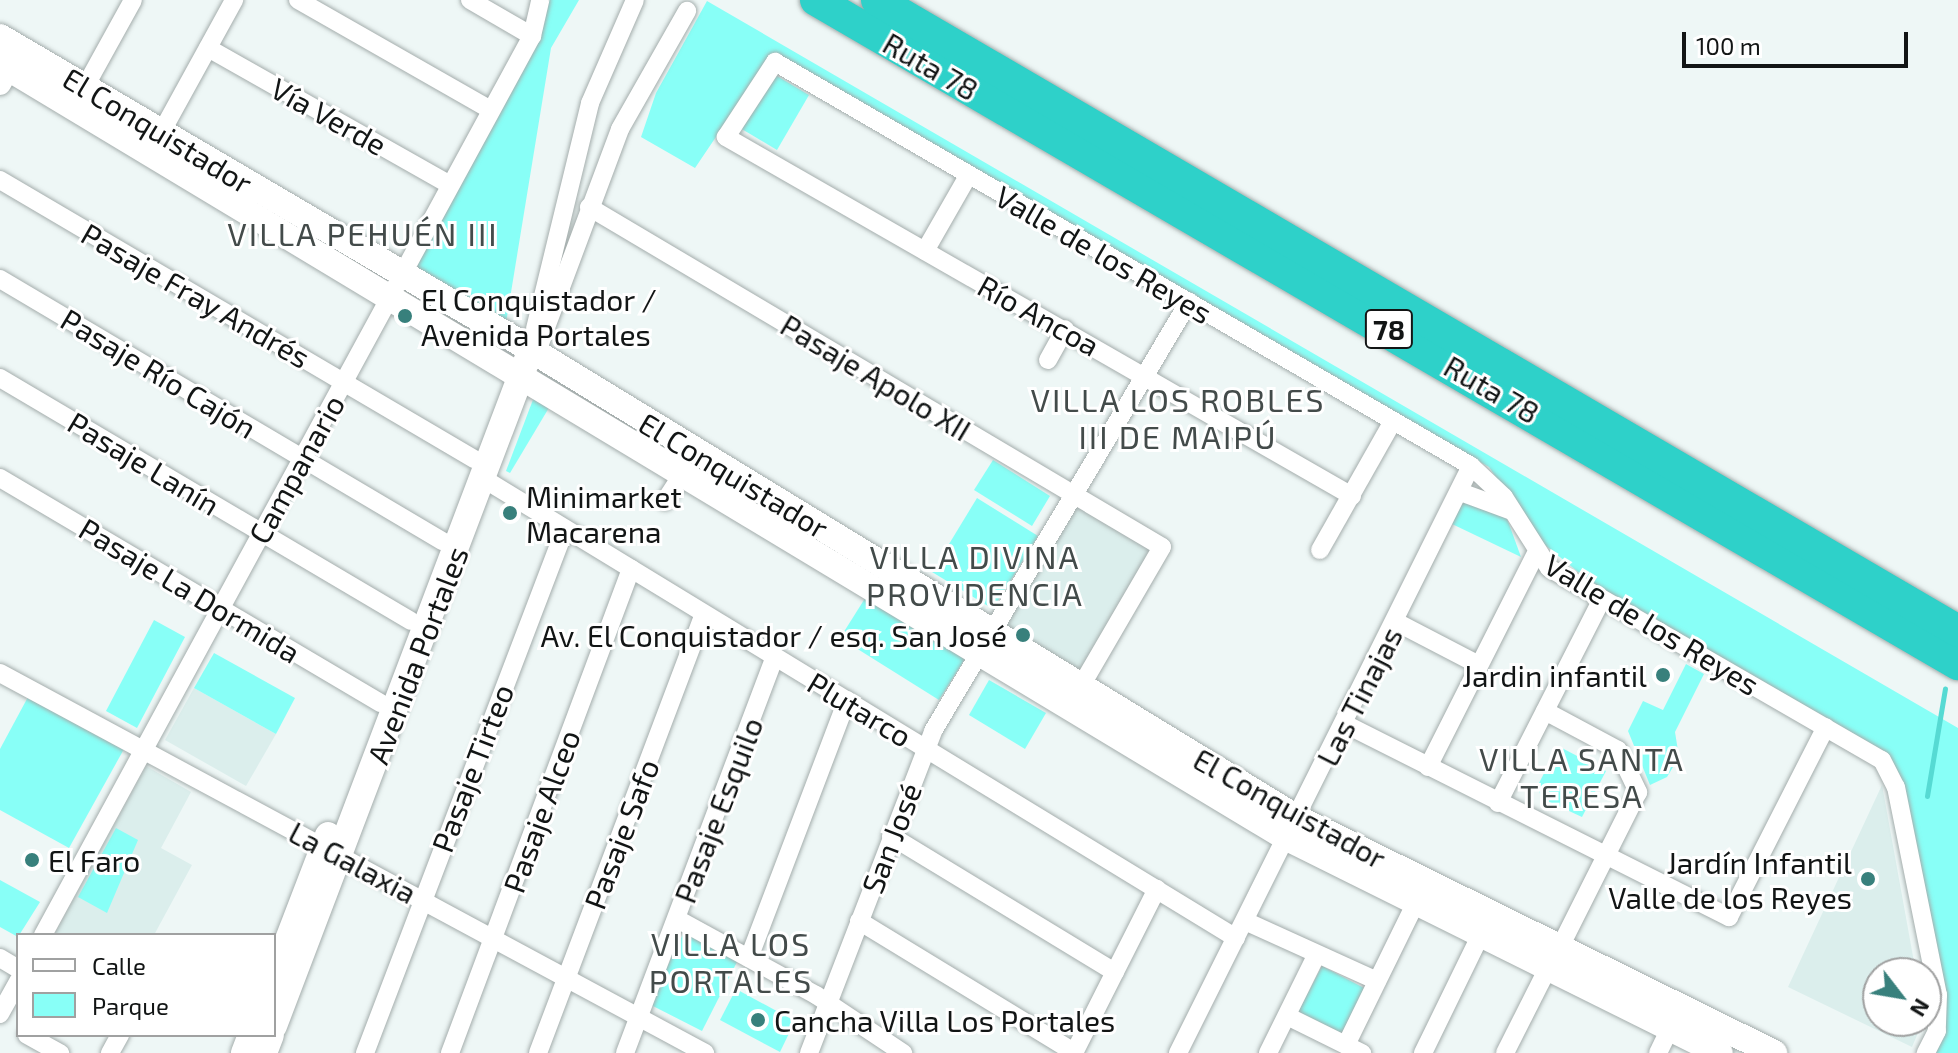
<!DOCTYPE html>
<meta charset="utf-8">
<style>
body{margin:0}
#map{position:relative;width:1958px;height:1053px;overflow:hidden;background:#eef7f6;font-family:"Exo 2",sans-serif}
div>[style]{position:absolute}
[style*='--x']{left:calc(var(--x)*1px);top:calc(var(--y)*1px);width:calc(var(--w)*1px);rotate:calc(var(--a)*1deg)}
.built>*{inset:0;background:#dbeeec}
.green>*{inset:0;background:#88fff7}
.stream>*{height:5px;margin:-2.5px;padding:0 2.5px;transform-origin:2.5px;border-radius:2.5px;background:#56dad3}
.roads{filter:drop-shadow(0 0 2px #a4adac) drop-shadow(0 0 2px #a4adac)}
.minor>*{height:18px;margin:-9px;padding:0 9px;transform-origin:9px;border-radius:9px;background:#fff}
.tertiary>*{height:22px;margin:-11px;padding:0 11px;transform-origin:11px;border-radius:11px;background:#fff}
.secondary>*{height:26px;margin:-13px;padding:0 13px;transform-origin:13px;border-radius:13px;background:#fff}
.motorway>*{height:32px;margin:-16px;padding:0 16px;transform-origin:16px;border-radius:16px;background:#2ed1c9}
.dots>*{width:22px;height:22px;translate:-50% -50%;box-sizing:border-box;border:4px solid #fff;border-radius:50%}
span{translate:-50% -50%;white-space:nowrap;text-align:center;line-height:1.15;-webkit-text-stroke:6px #fff;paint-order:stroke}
.shield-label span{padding:2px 6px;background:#fff;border:2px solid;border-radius:6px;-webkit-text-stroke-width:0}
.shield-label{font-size:28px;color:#121515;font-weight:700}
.street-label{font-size:30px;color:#121515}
.poi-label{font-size:30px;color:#121515}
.left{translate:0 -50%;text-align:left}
.right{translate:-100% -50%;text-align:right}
.neighbourhood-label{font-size:32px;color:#434b4a;letter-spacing:2px}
.legend{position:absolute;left:16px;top:933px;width:260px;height:104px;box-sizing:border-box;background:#fff;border:2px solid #a0a1a1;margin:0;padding:10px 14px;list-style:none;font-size:24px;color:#121515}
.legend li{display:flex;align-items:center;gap:16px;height:40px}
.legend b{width:40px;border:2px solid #a0a1a1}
.north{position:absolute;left:1862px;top:957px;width:80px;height:80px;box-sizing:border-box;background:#fff;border:2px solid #a0a1a1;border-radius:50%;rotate:121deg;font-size:22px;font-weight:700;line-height:32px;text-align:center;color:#121515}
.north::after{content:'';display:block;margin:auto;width:28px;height:36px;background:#38807c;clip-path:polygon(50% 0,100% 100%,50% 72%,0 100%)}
.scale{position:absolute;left:1682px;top:32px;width:226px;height:36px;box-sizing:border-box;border:4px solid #121515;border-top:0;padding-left:10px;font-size:24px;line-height:28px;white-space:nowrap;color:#121515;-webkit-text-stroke:6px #fff;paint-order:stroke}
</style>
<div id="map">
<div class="built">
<div style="clip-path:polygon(1075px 505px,1153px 551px,1081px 672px,1004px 626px)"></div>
<div style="clip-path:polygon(194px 688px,276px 734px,246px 786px,165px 740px)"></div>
<div style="clip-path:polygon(146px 766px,191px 792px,161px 848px,192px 865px,154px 935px,54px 935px)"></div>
<div style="clip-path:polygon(1882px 785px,1916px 973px,1878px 973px,1878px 1021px,1923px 1021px,1912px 1047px,1788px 987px)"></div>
</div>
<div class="green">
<div style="clip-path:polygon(547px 0,579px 0,551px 48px,506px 323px,411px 266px)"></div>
<div style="clip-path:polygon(707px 1px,1958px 728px,1958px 1053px,1935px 1053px,1944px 1032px,1903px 785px,1886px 754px,1588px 580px,1539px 540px,1489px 467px,772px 54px,695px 168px,641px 137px,656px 93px)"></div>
<div style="clip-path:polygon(772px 73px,809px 95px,777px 150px,740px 128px)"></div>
<div style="clip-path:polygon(534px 397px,550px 406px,510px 473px,506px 471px)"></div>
<div style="clip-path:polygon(993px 460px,1050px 496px,1032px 526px,974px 490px)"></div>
<div style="clip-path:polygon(1465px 496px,1505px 513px,1521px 557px,1452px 524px)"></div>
<div style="clip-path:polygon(977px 498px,1038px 536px,993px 609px,932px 572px)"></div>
<div style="clip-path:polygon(869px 592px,968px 654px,939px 700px,840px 638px)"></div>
<div style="clip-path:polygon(154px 620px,185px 637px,137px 728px,106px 711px)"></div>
<div style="clip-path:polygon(214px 653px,295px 698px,276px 734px,194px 688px)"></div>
<div style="clip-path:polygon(1686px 664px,1704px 674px,1675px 732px,1679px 757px,1667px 777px,1650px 785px,1628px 731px,1643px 701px,1663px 710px)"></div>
<div style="clip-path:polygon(989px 680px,1046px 713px,1025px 749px,969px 715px)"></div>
<div style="clip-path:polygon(28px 697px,124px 749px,69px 848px,0 810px,0 749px)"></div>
<div style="clip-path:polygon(1558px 746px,1606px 771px,1582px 817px,1541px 798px,1538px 785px)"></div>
<div style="clip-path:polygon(116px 828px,138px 840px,107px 913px,78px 897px)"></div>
<div style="clip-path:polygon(0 880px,40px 902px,18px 937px,0 927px)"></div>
<div style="clip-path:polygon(685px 930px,739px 958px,702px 1031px,649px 1004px)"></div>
<div style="clip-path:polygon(1322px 966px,1366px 989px,1342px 1034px,1298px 1012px)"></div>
<div style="clip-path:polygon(736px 989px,795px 1021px,780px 1052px,720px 1020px)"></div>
</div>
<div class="stream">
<div style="--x:1927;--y:796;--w:109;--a:-80.5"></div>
</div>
<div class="roads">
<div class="minor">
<div style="--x:298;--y:0;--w:222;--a:29.7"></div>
<div style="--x:470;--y:0;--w:72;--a:30.1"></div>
<div style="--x:208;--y:48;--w:278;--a:29.5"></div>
<div style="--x:85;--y:87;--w:99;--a:-61.1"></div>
<div style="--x:161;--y:133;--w:152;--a:-61.2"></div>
<div style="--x:0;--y:180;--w:550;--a:30.48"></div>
<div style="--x:589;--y:207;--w:666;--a:30.68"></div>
<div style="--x:1162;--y:547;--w:161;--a:120.2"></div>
<div style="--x:925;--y:251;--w:86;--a:-60.2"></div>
<div style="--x:0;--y:279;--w:514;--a:30.66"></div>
<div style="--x:535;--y:329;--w:233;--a:-76.3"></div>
<div style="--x:590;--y:103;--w:112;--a:-66.4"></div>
<div style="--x:536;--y:354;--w:240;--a:-69.5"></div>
<div style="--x:620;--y:129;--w:136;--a:-60.4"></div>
<div style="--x:1048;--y:360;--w:35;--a:-61"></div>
<div style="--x:0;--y:378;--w:477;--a:30.6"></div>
<div style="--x:0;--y:478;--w:442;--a:30.6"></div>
<div style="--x:484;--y:479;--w:881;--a:31.4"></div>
<div style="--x:1463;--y:493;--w:52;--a:20.2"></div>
<div style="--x:1352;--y:496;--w:722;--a:-150.17"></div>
<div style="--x:726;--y:137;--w:90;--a:-56.8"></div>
<div style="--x:775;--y:62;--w:805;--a:30.13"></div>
<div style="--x:1471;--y:466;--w:45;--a:43.2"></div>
<div style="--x:1504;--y:497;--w:84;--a:57.6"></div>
<div style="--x:1549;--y:568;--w:384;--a:30"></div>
<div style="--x:1882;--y:760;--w:30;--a:63"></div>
<div style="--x:1896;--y:787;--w:212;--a:78.6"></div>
<div style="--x:1938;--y:995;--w:36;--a:92"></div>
<div style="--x:1937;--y:1031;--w:25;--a:117"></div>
<div style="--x:665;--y:501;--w:37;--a:-57"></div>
<div style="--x:1320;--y:550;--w:148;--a:-60.5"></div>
<div style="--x:1396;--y:622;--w:93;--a:27.4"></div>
<div style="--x:0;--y:673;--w:801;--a:28.32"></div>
<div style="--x:1545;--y:711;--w:83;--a:28.1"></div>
<div style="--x:1618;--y:750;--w:47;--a:64.5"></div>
<div style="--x:1638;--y:792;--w:174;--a:116.7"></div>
<div style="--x:1345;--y:724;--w:430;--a:26.7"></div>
<div style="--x:1729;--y:917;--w:213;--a:-63"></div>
<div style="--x:1428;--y:767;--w:237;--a:-63.2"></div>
<div style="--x:1498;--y:803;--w:227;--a:-63"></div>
<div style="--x:891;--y:836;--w:262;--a:31.3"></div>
<div style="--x:677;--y:919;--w:158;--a:28.7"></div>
<div style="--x:816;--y:995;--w:105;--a:33.7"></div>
<div style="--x:859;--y:921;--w:252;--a:31.4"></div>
<div style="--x:1245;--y:921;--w:145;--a:24.4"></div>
<div style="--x:43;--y:935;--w:1023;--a:-61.46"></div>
<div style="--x:532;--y:36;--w:37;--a:-77"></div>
<div style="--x:0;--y:958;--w:21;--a:31"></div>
<div style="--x:749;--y:958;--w:276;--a:-69.2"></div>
<div style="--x:0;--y:1014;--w:38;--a:-61"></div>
<div style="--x:1287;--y:1016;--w:84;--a:26.3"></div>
<div style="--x:27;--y:1035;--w:38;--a:29"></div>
<div style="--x:1346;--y:1045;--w:159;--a:-63.9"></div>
<div style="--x:110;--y:1053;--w:21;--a:-61"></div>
<div style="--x:365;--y:1053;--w:561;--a:-69.11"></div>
<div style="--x:450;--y:1053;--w:517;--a:-69.5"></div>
<div style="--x:538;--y:1053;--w:469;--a:-69.3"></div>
<div style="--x:625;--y:1053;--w:423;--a:-69.3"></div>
<div style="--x:809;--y:1053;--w:345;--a:-68.9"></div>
<div style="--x:933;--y:731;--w:500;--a:-59.2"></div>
<div style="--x:1074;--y:1053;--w:184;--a:-63.2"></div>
<div style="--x:1178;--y:1053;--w:656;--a:-63.47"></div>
<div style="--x:1268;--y:1053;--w:110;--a:-63.7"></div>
<div style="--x:1423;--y:1053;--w:132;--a:-64"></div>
<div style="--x:1505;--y:1053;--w:95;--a:-63.2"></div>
<div style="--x:1658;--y:1053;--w:28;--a:-64"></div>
</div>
<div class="tertiary">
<div style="--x:0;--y:84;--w:35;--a:-61"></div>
</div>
<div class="secondary">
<div style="--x:0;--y:37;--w:588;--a:30.45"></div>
<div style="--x:507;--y:335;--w:926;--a:31.44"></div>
<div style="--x:1297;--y:818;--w:532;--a:26.23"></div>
<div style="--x:0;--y:63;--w:1502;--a:31.06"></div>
<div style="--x:1287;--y:838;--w:483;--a:26.4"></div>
<div style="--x:274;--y:976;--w:151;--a:-69"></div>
<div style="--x:274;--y:1026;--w:716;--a:-69.21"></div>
<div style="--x:244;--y:1053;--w:19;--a:-69"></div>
<div style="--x:264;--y:1053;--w:19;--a:-69"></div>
</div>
<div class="motorway">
<div style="--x:816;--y:0;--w:1321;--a:30.18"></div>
<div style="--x:877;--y:0;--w:1252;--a:30.27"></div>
</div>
</div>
<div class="dots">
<div style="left:405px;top:316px;background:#38807c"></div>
<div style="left:510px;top:513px;background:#38807c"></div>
<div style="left:1023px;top:635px;background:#38807c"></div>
<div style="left:1663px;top:675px;background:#38807c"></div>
<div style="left:32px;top:860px;background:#38807c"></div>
<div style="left:1868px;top:879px;background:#38807c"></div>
<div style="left:758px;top:1020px;background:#38807c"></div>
</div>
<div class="shield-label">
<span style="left:1389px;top:329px">78</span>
</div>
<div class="street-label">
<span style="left:931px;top:66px;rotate:30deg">Ruta 78</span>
<span style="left:329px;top:116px;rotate:29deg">Vía Verde</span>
<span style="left:158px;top:130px;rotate:31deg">El Conquistador</span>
<span style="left:1104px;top:254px;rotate:30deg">Valle de los Reyes</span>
<span style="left:196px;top:295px;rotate:30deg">Pasaje Fray Andrés</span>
<span style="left:1039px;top:315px;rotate:29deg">Río Ancoa</span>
<span style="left:159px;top:373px;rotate:31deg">Pasaje Río Cajón</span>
<span style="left:876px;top:377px;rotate:31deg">Pasaje Apolo XII</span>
<span style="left:1492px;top:389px;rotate:30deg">Ruta 78</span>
<span style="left:144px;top:463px;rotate:31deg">Pasaje Lanín</span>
<span style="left:296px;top:469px;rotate:-61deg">Campanario</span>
<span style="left:734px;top:475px;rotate:31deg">El Conquistador</span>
<span style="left:190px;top:590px;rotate:31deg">Pasaje La Dormida</span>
<span style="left:1652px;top:624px;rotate:31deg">Valle de los Reyes</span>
<span style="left:417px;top:655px;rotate:-69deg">Avenida Portales</span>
<span style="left:1359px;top:696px;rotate:-63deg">Las Tinajas</span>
<span style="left:860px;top:709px;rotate:31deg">Plutarco</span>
<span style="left:472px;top:768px;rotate:-69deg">Pasaje Tirteo</span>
<span style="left:1290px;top:808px;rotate:29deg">El Conquistador</span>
<span style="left:718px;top:810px;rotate:-69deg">Pasaje Esquilo</span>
<span style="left:541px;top:811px;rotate:-70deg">Pasaje Alceo</span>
<span style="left:621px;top:834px;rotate:-69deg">Pasaje Safo</span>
<span style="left:891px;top:838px;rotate:-69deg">San José</span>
<span style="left:353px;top:862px;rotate:28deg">La Galaxia</span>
</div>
<div class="poi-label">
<span class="left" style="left:421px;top:316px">El Conquistador /<br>Avenida Portales</span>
<span class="left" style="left:526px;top:513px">Minimarket<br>Macarena</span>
<span class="right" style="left:1007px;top:635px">Av. El Conquistador / esq. San José</span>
<span class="right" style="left:1647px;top:675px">Jardin infantil</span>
<span class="left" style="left:48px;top:860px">El Faro</span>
<span class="right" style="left:1852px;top:879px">Jardín Infantil<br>Valle de los Reyes</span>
<span class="left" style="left:774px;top:1020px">Cancha Villa Los Portales</span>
</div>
<div class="neighbourhood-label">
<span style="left:363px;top:233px">VILLA PEHUÉN III</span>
<span style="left:1178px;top:418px">VILLA LOS ROBLES<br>III DE MAIPÚ</span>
<span style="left:975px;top:575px">VILLA DIVINA<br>PROVIDENCIA</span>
<span style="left:1582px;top:777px">VILLA SANTA<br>TERESA</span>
<span style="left:731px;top:962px">VILLA LOS<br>PORTALES</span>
</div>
<ul class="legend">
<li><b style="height:10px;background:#fff"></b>Calle</li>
<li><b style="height:22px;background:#88fff7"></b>Parque</li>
</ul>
<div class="north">N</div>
<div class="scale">100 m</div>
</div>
